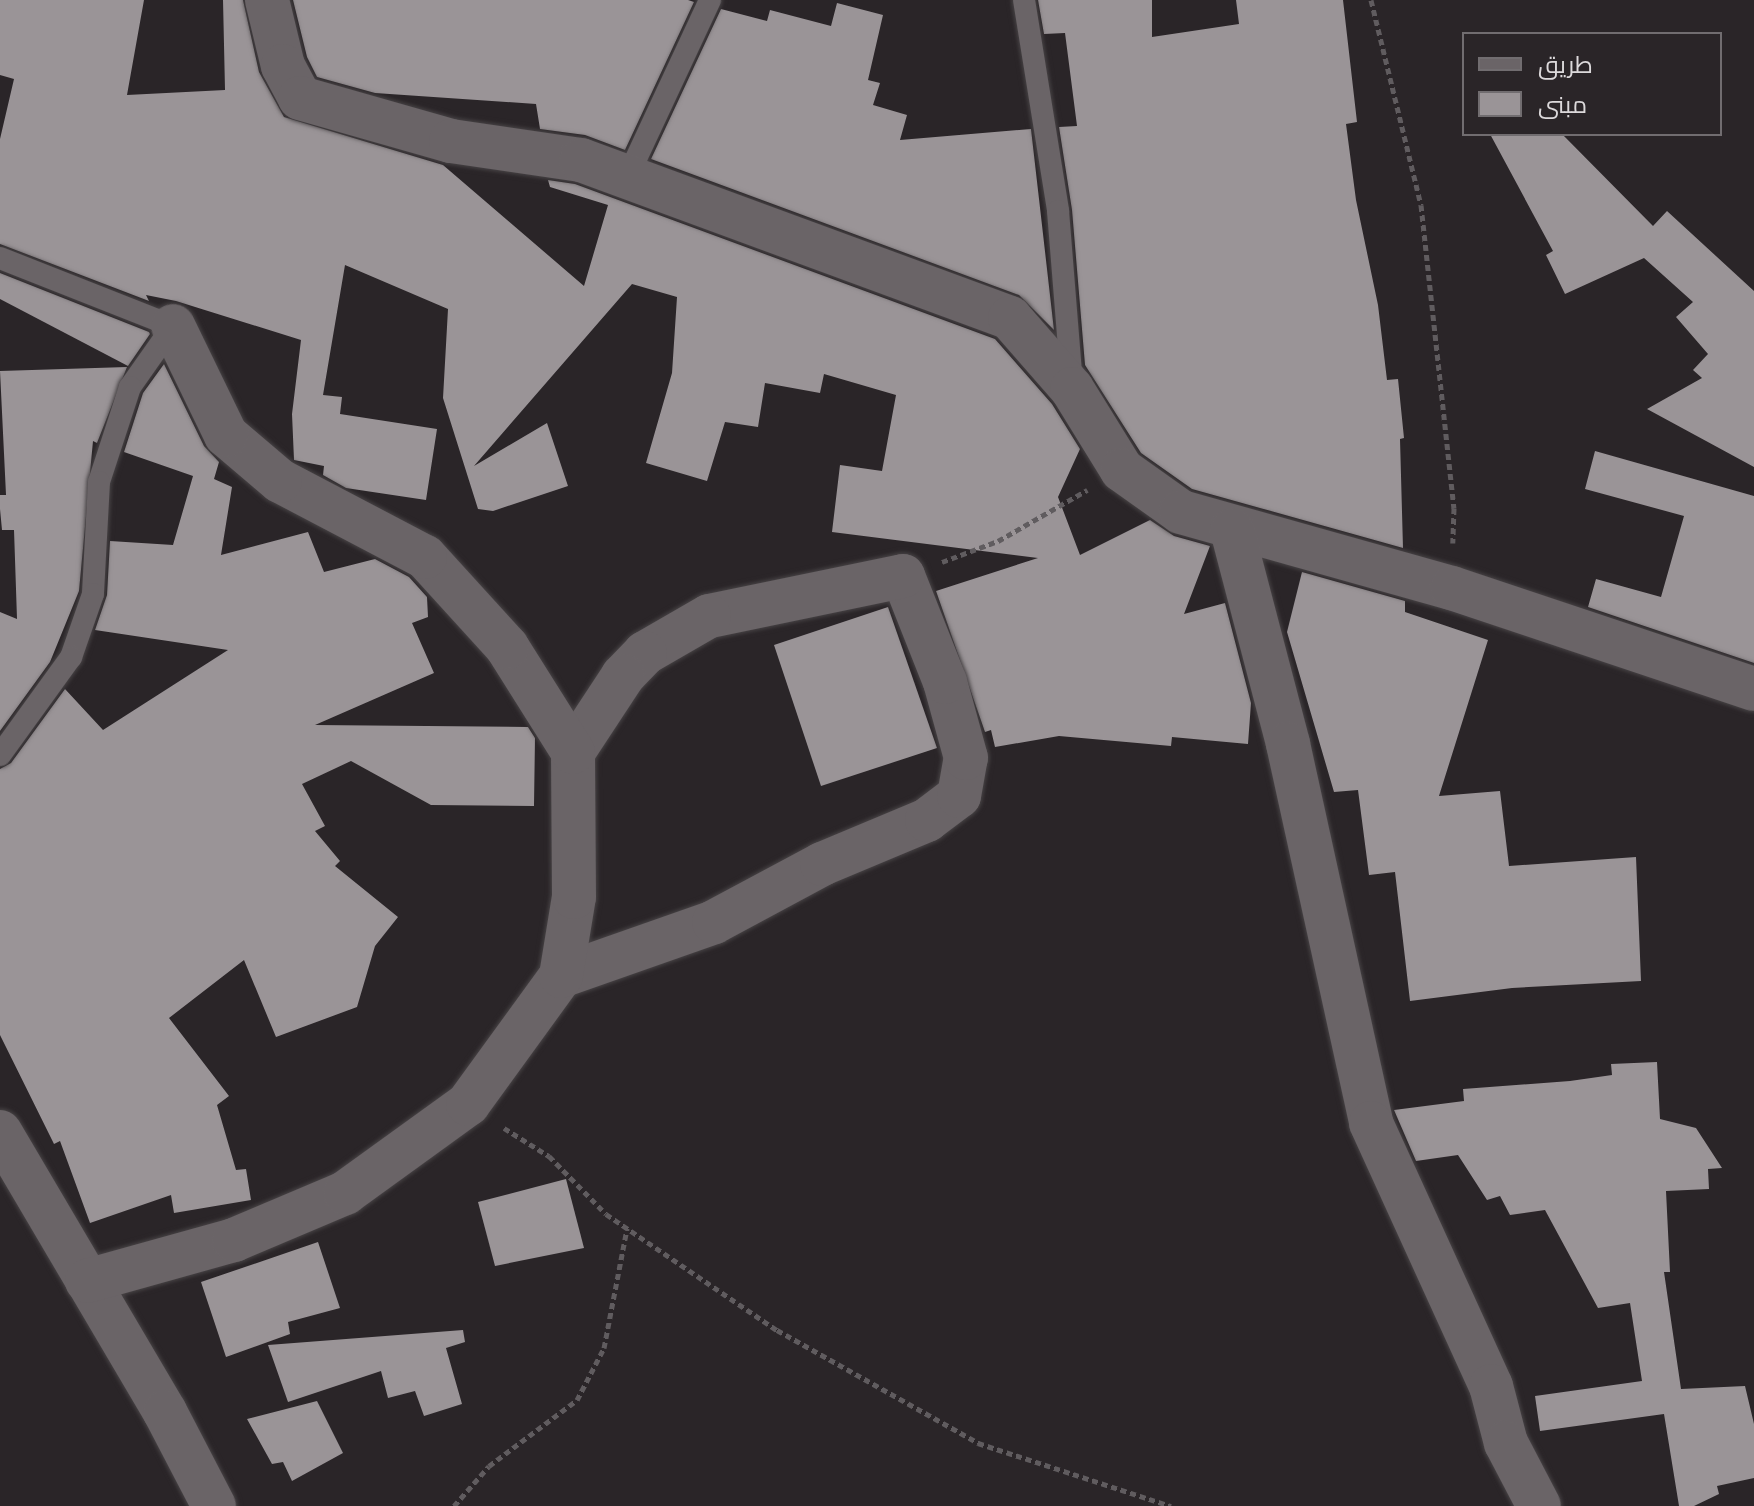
<!DOCTYPE html>
<meta charset="utf-8">
<style>
body{margin:0}
#map{position:relative;width:1754px;height:1506px;overflow:hidden;background:#2a2528;font-family:"Open Sans",Cairo,sans-serif}
div>[style]{position:absolute}
[style*='--x']{left:calc(var(--x)*1px);top:calc(var(--y)*1px);width:calc(var(--w)*1px);rotate:calc(var(--a)*1deg)}
.building>*{inset:0;background:#9a9497}
.path>*{height:5px;margin-top:-2.5px;transform-origin:0;background:repeating-linear-gradient(90deg,#605c5f 0 6px,transparent 0 10px)}
.roads{filter:drop-shadow(0 0 2px #474345) drop-shadow(0 0 2px #474345)}
.lane>*{height:22px;margin:-11px;padding:0 11px;transform-origin:11px;border-radius:11px;background:#6a6467}
.street>*{height:44px;margin:-22px;padding:0 22px;transform-origin:22px;border-radius:22px;background:#6a6467}
span{translate:-50% -50%;white-space:nowrap;text-align:center;line-height:1.15;-webkit-text-stroke:8px #2a2528;paint-order:stroke}
.legend{position:absolute;left:1462px;top:32px;width:260px;height:104px;box-sizing:border-box;background:#2a2528;border:2px solid #716d70;margin:0;padding:10px 14px;list-style:none;font-size:24px;color:#dcd9db}
.legend li{display:flex;align-items:center;gap:16px;height:40px}
.legend b{width:40px;border:2px solid #716d70}
</style>
<div id="map">
<div class="building">
<div style="clip-path:polygon(0 0,144px 0,127px 95px,225px 90px,223px 0,243px 0,259px 72px,284px 117px,443px 165px,584px 286px,608px 205px,550px 187px,548px 180px,575px 184px,995px 339px,1052px 404px,1080px 449px,1058px 497px,1080px 555px,1150px 520px,1174px 536px,1210px 546px,1184px 614px,1225px 603px,1251px 703px,1248px 744px,1172px 737px,1171px 746px,1059px 736px,995px 747px,991px 730px,985px 732px,936px 591px,1038px 558px,832px 532px,840px 465px,882px 471px,896px 395px,824px 374px,820px 393px,765px 383px,758px 427px,725px 422px,707px 481px,646px 463px,672px 373px,677px 297px,632px 284px,474px 466px,547px 423px,568px 486px,493px 511px,478px 509px,443px 398px,448px 309px,345px 265px,323px 395px,342px 397px,340px 414px,437px 429px,426px 500px,346px 488px,323px 475px,324px 466px,294px 460px,292px 414px,301px 340px,176px 301px,146px 295px,149px 301px,0 244px,0 139px,14px 79px,0 75px)"></div>
<div style="clip-path:polygon(293px 0,688px 0,694px 2px,625px 150px,585px 135px,540px 129px,536px 104px,375px 93px,317px 77px,307px 57px)"></div>
<div style="clip-path:polygon(1038px 0,1152px 0,1152px 37px,1239px 24px,1236px 0,1343px 0,1357px 122px,1346px 124px,1356px 200px,1378px 305px,1387px 380px,1398px 379px,1404px 438px,1400px 439px,1403px 548px,1192px 489px,1141px 453px,1085px 365px,1072px 210px,1059px 127px,1077px 126px,1065px 33px,1044px 34px)"></div>
<div style="clip-path:polygon(837px 3px,883px 15px,868px 80px,880px 83px,873px 105px,907px 115px,900px 140px,1031px 129px,1054px 330px,1019px 295px,651px 159px,721px 9px,767px 21px,770px 10px,831px 26px)"></div>
<div style="clip-path:polygon(1490px 134px,1562px 134px,1653px 226px,1667px 211px,1754px 291px,1754px 467px,1647px 409px,1702px 378px,1693px 370px,1708px 354px,1676px 317px,1693px 302px,1644px 258px,1565px 294px,1546px 255px,1553px 251px)"></div>
<div style="clip-path:polygon(0 273px,149px 332px,150px 334px,128px 366px,0 299px)"></div>
<div style="clip-path:polygon(164px 364px,204px 446px,219px 462px,214px 479px,232px 487px,221px 555px,308px 532px,324px 572px,375px 559px,409px 577px,427px 597px,428px 617px,412px 623px,434px 673px,315px 725px,528px 727px,535px 738px,534px 806px,431px 805px,351px 761px,302px 784px,325px 826px,315px 831px,340px 861px,335px 866px,398px 917px,375px 946px,357px 1007px,276px 1037px,244px 960px,169px 1018px,229px 1096px,217px 1105px,236px 1170px,246px 1169px,251px 1200px,174px 1213px,171px 1195px,90px 1223px,60px 1141px,54px 1144px,0 1035px,0 769px,11px 763px,65px 689px,103px 730px,228px 650px,95px 630px,107px 595px,110px 541px,173px 545px,193px 476px,124px 452px,143px 393px)"></div>
<div style="clip-path:polygon(127px 367px,97px 443px,93px 441px,79px 591px,50px 662px,0 731px,0 612px,17px 619px,14px 530px,2px 530px,0 509px,0 495px,6px 495px,0 371px)"></div>
<div style="clip-path:polygon(1595px 451px,1754px 496px,1754px 663px,1588px 607px,1596px 579px,1661px 597px,1684px 516px,1585px 489px)"></div>
<div style="clip-path:polygon(1302px 572px,1405px 601px,1405px 612px,1488px 640px,1439px 796px,1500px 791px,1509px 866px,1636px 857px,1641px 981px,1512px 988px,1410px 1001px,1395px 872px,1369px 875px,1358px 790px,1334px 792px,1287px 632px)"></div>
<div style="clip-path:polygon(888px 607px,937px 748px,821px 786px,774px 645px)"></div>
<div style="clip-path:polygon(1657px 1062px,1660px 1119px,1696px 1128px,1722px 1168px,1708px 1169px,1709px 1189px,1666px 1191px,1670px 1272px,1664px 1272px,1681px 1389px,1745px 1386px,1754px 1424px,1754px 1478px,1717px 1486px,1719px 1494px,1694px 1506px,1679px 1506px,1664px 1414px,1540px 1431px,1535px 1396px,1642px 1381px,1630px 1303px,1598px 1308px,1545px 1210px,1510px 1215px,1500px 1196px,1487px 1200px,1458px 1155px,1416px 1161px,1394px 1110px,1464px 1101px,1463px 1089px,1570px 1081px,1612px 1075px,1611px 1064px)"></div>
<div style="clip-path:polygon(566px 1179px,584px 1248px,495px 1266px,478px 1202px)"></div>
<div style="clip-path:polygon(318px 1242px,340px 1308px,288px 1322px,290px 1334px,226px 1357px,201px 1282px)"></div>
<div style="clip-path:polygon(463px 1330px,465px 1342px,446px 1348px,462px 1404px,424px 1416px,415px 1391px,388px 1398px,381px 1371px,288px 1402px,268px 1345px)"></div>
<div style="clip-path:polygon(317px 1401px,343px 1453px,292px 1481px,283px 1462px,272px 1464px,247px 1419px)"></div>
</div>
<div class="path">
<div style="--x:1371;--y:0;--w:211;--a:76.3"></div>
<div style="--x:1421;--y:205;--w:305;--a:83.8"></div>
<div style="--x:1454;--y:508;--w:35;--a:92"></div>
<div style="--x:942;--y:562;--w:60;--a:-20.6"></div>
<div style="--x:998;--y:541;--w:103;--a:-29.8"></div>
<div style="--x:504;--y:1128;--w:53;--a:31.9"></div>
<div style="--x:549;--y:1156;--w:81;--a:45.5"></div>
<div style="--x:606;--y:1214;--w:207;--a:34.2"></div>
<div style="--x:777;--y:1330;--w:231;--a:29.3"></div>
<div style="--x:978;--y:1443;--w:203;--a:18.1"></div>
<div style="--x:454;--y:1506;--w:53;--a:-48.8"></div>
<div style="--x:489;--y:1466;--w:110;--a:-36.9"></div>
<div style="--x:577;--y:1400;--w:59;--a:-62.6"></div>
<div style="--x:604;--y:1348;--w:122;--a:-79.1"></div>
</div>
<div class="roads">
<div class="lane">
<div style="--x:1024;--y:0;--w:214;--a:80.8"></div>
<div style="--x:1058;--y:211;--w:174;--a:85.4"></div>
<div style="--x:628;--y:176;--w:194;--a:-65"></div>
<div style="--x:0;--y:258;--w:186;--a:21.5"></div>
<div style="--x:173;--y:326;--w:75;--a:125.2"></div>
<div style="--x:130;--y:387;--w:100;--a:108.1"></div>
<div style="--x:99;--y:482;--w:112;--a:93.1"></div>
<div style="--x:93;--y:594;--w:67;--a:109.2"></div>
<div style="--x:71;--y:657;--w:121;--a:125.9"></div>
</div>
<div class="street">
<div style="--x:267;--y:0;--w:68;--a:76.4"></div>
<div style="--x:283;--y:66;--w:36;--a:62"></div>
<div style="--x:300;--y:98;--w:157;--a:15.9"></div>
<div style="--x:451;--y:141;--w:131;--a:8.3"></div>
<div style="--x:581;--y:160;--w:457;--a:20.2"></div>
<div style="--x:1010;--y:318;--w:94;--a:48.9"></div>
<div style="--x:1072;--y:389;--w:95;--a:58.3"></div>
<div style="--x:1122;--y:470;--w:72;--a:35.4"></div>
<div style="--x:1181;--y:512;--w:281;--a:15.7"></div>
<div style="--x:1452;--y:588;--w:318;--a:18.5"></div>
<div style="--x:1232;--y:530;--w:221;--a:75.3"></div>
<div style="--x:1288;--y:744;--w:388;--a:77.6"></div>
<div style="--x:1371;--y:1123;--w:289;--a:65.5"></div>
<div style="--x:1491;--y:1386;--w:59;--a:75.3"></div>
<div style="--x:1506;--y:1443;--w:71;--a:62.4"></div>
<div style="--x:561;--y:976;--w:162;--a:-19.4"></div>
<div style="--x:714;--y:922;--w:123;--a:-28.2"></div>
<div style="--x:822;--y:864;--w:114;--a:-22.7"></div>
<div style="--x:927;--y:820;--w:40;--a:-37"></div>
<div style="--x:959;--y:796;--w:39;--a:-80"></div>
<div style="--x:966;--y:758;--w:79;--a:-105.4"></div>
<div style="--x:945;--y:682;--w:114;--a:-111.6"></div>
<div style="--x:903;--y:576;--w:198;--a:168.3"></div>
<div style="--x:709;--y:616;--w:74;--a:150"></div>
<div style="--x:645;--y:653;--w:32;--a:134"></div>
<div style="--x:623;--y:676;--w:91;--a:123.3"></div>
<div style="--x:0;--y:1132;--w:325;--a:59.5"></div>
<div style="--x:165;--y:1412;--w:106;--a:62.5"></div>
<div style="--x:87;--y:1281;--w:153;--a:-15.6"></div>
<div style="--x:234;--y:1240;--w:121;--a:-22.9"></div>
<div style="--x:345;--y:1193;--w:152;--a:-35.9"></div>
<div style="--x:468;--y:1104;--w:158;--a:-54"></div>
<div style="--x:561;--y:976;--w:80;--a:-80.7"></div>
<div style="--x:574;--y:897;--w:145;--a:-90.4"></div>
<div style="--x:573;--y:752;--w:124;--a:-122.2"></div>
<div style="--x:507;--y:647;--w:122;--a:-132.3"></div>
<div style="--x:425;--y:557;--w:164;--a:-152.3"></div>
<div style="--x:280;--y:481;--w:71;--a:-139.6"></div>
<div style="--x:226;--y:435;--w:121;--a:-115.9"></div>
</div>
</div>
<ul class="legend">
<li><b style="height:10px;background:#6a6467"></b>طريق</li>
<li><b style="height:22px;background:#9a9497"></b>مبنى</li>
</ul>
</div>
